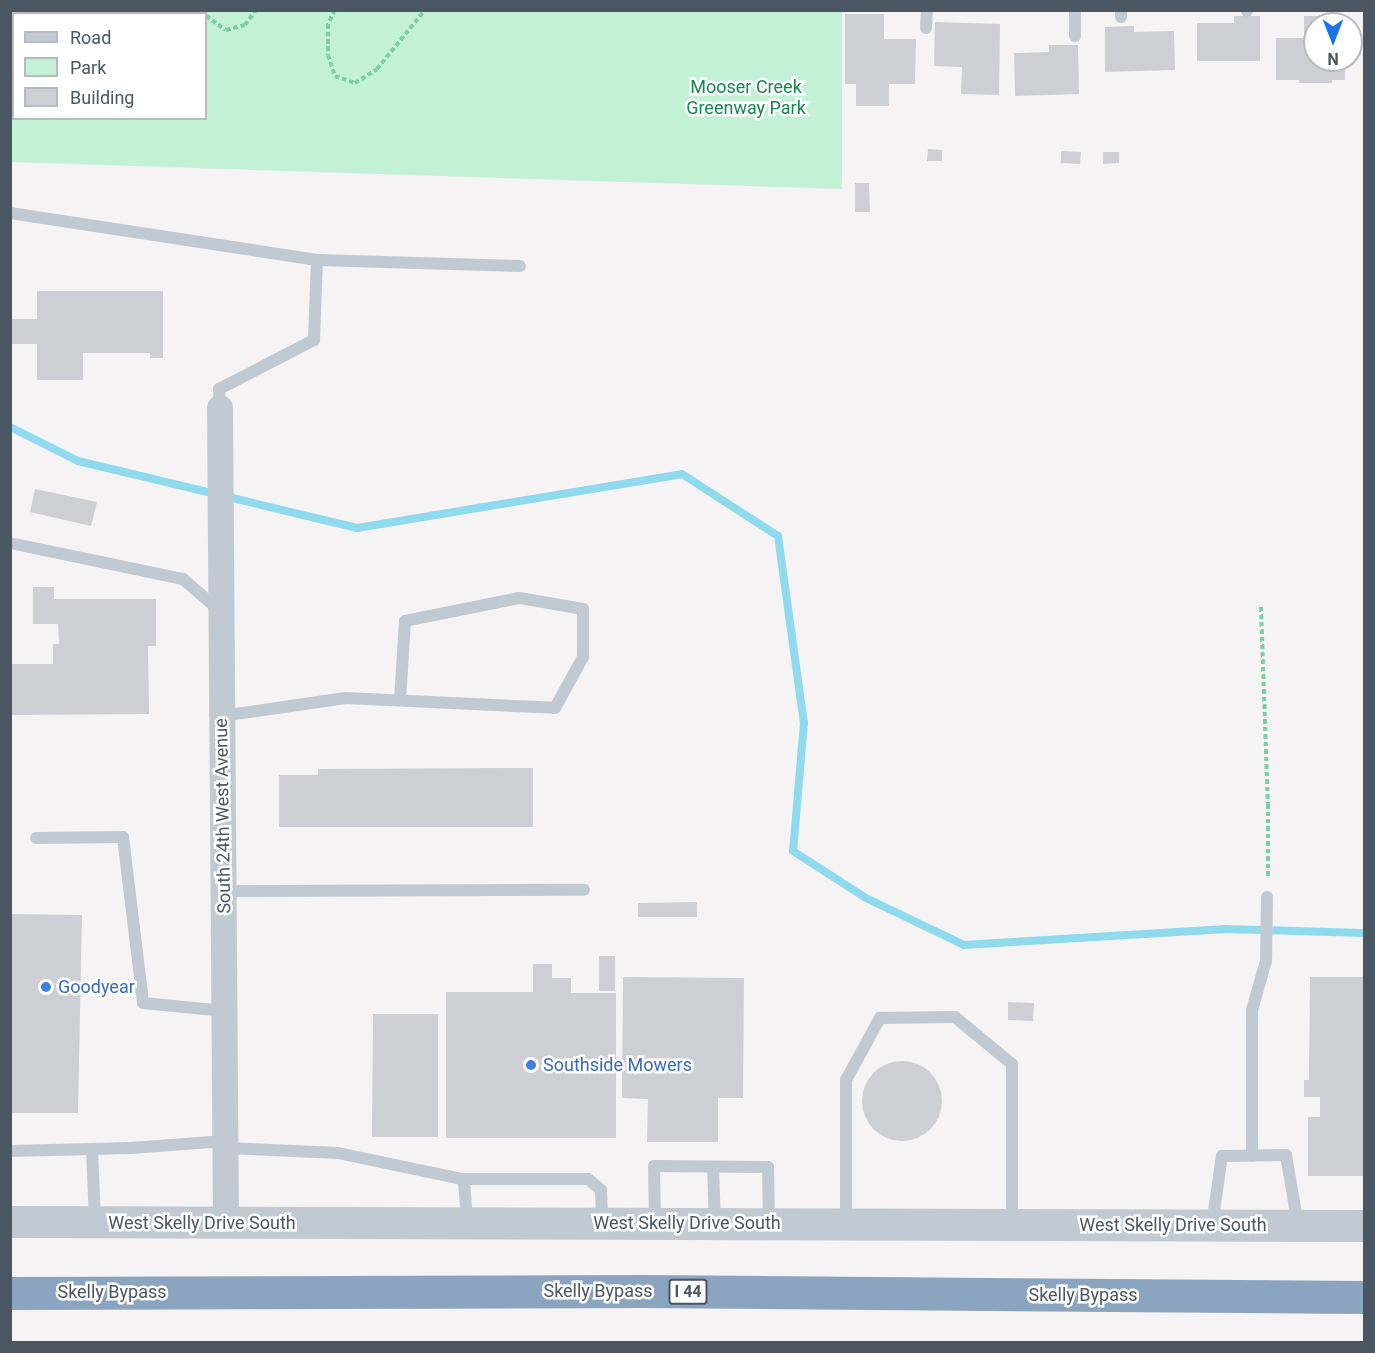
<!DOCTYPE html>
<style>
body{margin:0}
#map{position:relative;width:1375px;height:1353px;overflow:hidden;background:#f5f3f3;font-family:Roboto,sans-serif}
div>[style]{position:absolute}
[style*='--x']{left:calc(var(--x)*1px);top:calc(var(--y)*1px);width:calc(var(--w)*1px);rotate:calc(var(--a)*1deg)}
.green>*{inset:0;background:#c3f1d5}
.stream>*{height:8px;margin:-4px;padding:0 4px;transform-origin:4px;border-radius:4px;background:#90daee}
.building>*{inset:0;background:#cdcfd5}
.round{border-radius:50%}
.path>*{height:4px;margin-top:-2px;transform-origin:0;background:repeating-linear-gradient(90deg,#7ad0a6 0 4.5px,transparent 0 7.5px)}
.service>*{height:12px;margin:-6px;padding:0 6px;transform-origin:6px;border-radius:6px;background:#c1cad2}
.minor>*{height:26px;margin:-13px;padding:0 13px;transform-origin:13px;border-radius:13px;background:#c1cad2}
.tertiary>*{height:32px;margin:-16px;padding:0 16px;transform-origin:16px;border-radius:16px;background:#c1cad2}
.motorway>*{height:33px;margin:-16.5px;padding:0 16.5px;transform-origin:16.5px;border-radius:16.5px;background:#8ba5c1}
.dots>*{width:16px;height:16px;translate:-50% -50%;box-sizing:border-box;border:3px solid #fff;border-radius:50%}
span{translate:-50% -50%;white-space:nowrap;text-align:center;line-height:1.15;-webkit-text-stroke:5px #fff;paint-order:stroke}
.shield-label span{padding:2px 4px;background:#fff;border:2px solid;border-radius:4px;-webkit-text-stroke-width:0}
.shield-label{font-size:16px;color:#4a5661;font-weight:700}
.park-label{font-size:18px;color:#17864f}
.street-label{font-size:18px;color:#4a5661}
.shop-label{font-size:18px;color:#366cbe}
.left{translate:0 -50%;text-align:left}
.frame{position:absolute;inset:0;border:12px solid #4a5661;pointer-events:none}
.legend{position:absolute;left:12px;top:12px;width:195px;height:108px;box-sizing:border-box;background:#fff;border:2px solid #b7bbc0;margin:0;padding:8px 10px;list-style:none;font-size:18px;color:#4a5661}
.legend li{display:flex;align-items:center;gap:12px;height:30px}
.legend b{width:30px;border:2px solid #b7bbc0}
.north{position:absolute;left:1303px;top:12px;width:60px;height:60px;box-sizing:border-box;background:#fff;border:2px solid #b7bbc0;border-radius:50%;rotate:180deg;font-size:16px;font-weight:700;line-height:24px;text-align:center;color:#4a5661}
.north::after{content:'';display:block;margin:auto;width:21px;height:27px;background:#1a73e8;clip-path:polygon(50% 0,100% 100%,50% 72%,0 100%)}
</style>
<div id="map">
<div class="green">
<div style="clip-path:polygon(evenodd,11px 10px,842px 11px,842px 189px,11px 162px,11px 10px,14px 14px,206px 14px,206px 118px,14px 118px,14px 14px)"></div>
</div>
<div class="stream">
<div style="--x:10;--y:427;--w:76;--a:26.6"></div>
<div style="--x:78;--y:461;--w:287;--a:13.5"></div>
<div style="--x:357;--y:528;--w:329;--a:-9.4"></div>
<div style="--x:682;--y:474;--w:114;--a:32.9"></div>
<div style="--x:778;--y:536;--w:189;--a:82.1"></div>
<div style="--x:804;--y:723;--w:128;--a:94.9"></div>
<div style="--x:793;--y:851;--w:87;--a:32.8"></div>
<div style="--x:866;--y:898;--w:109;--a:25.6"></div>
<div style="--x:964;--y:945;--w:259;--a:-3.5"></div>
<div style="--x:1223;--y:929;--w:141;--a:1.6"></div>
</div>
<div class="building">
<div style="clip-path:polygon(845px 14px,884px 14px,884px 39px,916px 39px,915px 84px,889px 84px,889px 106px,856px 106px,856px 84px,845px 84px)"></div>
<div style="clip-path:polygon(1234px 16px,1260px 16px,1260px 61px,1197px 61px,1197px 23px,1234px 23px)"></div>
<div style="clip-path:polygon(1304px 16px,1347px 16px,1347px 24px,1315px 24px,1315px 60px,1345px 60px,1345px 80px,1332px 80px,1332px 83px,1299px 83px,1299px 80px,1276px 80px,1276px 38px,1304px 38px)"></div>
<div style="clip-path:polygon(935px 22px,1000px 24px,999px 95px,961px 94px,962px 67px,934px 66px)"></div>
<div style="clip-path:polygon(1134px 26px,1134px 32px,1174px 31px,1175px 70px,1105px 72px,1105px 27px)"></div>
<div style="clip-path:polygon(1049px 45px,1078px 45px,1079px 94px,1015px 96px,1014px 53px,1049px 52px)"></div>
<div style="clip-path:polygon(928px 149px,942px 150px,942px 161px,927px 161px)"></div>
<div style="clip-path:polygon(1061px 151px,1081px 152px,1080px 164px,1061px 163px)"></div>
<div style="clip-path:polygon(1103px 152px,1119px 152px,1119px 163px,1103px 164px)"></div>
<div style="clip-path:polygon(855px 183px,869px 183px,870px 212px,855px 212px)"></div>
<div style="clip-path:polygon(37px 291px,163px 291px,163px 358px,150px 358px,150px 353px,83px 353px,83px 380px,37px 380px,37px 344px,12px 344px,12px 319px,37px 319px)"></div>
<div style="clip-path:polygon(35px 489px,97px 502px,91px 526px,30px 512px)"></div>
<div style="clip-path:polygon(33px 587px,54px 587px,54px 599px,156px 599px,156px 646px,148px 646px,149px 714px,10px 715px,10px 664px,53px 664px,53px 644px,59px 644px,58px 624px,33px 624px)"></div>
<div style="clip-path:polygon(533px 768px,533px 827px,279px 827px,279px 775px,318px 775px,318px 769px)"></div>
<div style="clip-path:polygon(697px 902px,697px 917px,638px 917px,638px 903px)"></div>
<div style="clip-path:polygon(10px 914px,82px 915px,78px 1113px,10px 1113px)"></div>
<div style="clip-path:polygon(599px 956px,615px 956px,615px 991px,599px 991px)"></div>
<div style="clip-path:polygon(533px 964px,552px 964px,552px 978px,571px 978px,571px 993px,616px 993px,616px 1138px,446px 1138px,446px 992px,533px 992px)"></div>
<div style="clip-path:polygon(623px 977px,744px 978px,743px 1098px,718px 1098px,718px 1142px,647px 1142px,648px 1099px,622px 1098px)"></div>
<div style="clip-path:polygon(1310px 977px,1364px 977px,1364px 1176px,1308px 1176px,1308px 1117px,1320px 1117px,1320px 1097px,1304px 1097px,1304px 1080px,1309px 1080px)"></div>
<div style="clip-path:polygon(1008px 1002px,1034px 1003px,1033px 1021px,1008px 1020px)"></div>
<div style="clip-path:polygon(373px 1014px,438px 1014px,438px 1137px,372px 1137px)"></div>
<div class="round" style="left:862px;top:1061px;width:80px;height:80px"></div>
</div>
<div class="path">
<div style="--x:199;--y:10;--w:5;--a:53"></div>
<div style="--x:335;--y:10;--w:16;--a:117"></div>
<div style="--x:328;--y:24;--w:31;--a:90"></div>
<div style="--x:328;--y:55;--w:22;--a:72"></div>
<div style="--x:335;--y:76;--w:21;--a:19"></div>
<div style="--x:355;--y:83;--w:26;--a:-32"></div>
<div style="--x:377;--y:69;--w:76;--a:-50.9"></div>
<div style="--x:206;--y:16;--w:24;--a:35"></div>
<div style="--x:226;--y:30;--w:20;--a:-15"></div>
<div style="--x:245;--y:25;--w:19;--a:-54"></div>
<div style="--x:1261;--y:607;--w:197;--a:88"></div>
<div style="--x:1268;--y:804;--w:74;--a:90"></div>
</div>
<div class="service">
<div style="--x:1075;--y:10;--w:26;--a:90"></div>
<div style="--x:1121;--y:10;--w:7;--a:90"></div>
<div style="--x:1247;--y:11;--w:1;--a:-90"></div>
<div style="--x:926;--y:28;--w:18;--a:-87"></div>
<div style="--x:10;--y:213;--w:311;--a:8.7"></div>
<div style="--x:317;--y:260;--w:203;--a:1.7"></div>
<div style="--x:220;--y:408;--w:19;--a:-93"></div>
<div style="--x:219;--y:389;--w:107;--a:-27.3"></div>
<div style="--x:314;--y:340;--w:80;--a:-87.9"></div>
<div style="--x:10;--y:543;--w:177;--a:11.8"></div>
<div style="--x:183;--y:579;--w:50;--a:41"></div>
<div style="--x:222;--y:716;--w:125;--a:-8.3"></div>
<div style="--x:346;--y:698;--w:209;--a:2.7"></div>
<div style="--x:555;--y:708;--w:58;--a:-61.2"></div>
<div style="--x:583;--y:657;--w:48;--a:-90"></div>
<div style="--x:583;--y:609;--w:65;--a:-170.2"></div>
<div style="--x:519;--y:598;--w:116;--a:168.6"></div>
<div style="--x:405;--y:621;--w:79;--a:93.6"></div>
<div style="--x:36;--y:838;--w:87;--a:-0.7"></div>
<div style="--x:123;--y:837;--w:167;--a:83.1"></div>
<div style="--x:143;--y:1003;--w:82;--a:5.6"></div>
<div style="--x:224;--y:891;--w:360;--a:-0.2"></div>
<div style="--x:226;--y:1148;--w:112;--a:2.6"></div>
<div style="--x:338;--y:1153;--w:126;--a:11.9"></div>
<div style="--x:461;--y:1179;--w:127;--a:0"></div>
<div style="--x:588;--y:1179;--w:17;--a:40"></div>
<div style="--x:601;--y:1190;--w:33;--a:88"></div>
<div style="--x:92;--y:1149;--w:72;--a:87.6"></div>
<div style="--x:10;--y:1151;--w:121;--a:-1.4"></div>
<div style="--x:131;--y:1148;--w:94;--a:-4.3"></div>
<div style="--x:1252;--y:1156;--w:146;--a:-90"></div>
<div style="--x:1252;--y:1010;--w:51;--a:-74.1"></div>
<div style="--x:1266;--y:961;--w:64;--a:-89.1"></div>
<div style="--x:713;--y:1167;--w:56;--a:88"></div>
<div style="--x:464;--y:1179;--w:43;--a:86"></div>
<div style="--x:655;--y:1222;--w:56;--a:-91"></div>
<div style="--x:654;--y:1166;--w:114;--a:0.5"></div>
<div style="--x:768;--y:1167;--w:55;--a:89"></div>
<div style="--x:846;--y:1223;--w:143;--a:-90"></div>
<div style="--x:846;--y:1080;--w:71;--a:-61.3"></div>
<div style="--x:880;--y:1018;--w:75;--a:-0.8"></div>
<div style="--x:955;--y:1017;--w:74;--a:39.5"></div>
<div style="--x:1012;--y:1064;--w:160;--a:90"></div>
<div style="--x:1212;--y:1225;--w:70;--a:-81.8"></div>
<div style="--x:1222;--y:1156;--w:64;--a:-0.9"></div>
<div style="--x:1286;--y:1155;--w:71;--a:80.3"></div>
</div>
<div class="minor">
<div style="--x:220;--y:408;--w:816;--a:89.58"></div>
</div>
<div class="tertiary">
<div style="--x:10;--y:1222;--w:1354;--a:0.17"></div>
</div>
<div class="motorway">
<div style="--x:10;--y:1293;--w:632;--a:-0.18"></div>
<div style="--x:642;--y:1291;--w:722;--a:0.48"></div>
</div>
<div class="dots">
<div style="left:46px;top:987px;background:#3f7fe0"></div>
<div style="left:531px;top:1065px;background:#3f7fe0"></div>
</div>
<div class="shield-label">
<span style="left:688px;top:1292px">I 44</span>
</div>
<div class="park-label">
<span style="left:746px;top:98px">Mooser Creek<br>Greenway Park</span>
</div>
<div class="street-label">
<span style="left:223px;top:816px;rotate:-91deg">South 24th West Avenue</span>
<span style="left:202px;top:1223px">West Skelly Drive South</span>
<span style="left:687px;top:1223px">West Skelly Drive South</span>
<span style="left:1173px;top:1225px">West Skelly Drive South</span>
<span style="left:598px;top:1291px">Skelly Bypass</span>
<span style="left:112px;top:1292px">Skelly Bypass</span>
<span style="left:1083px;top:1295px">Skelly Bypass</span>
</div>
<div class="shop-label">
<span class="left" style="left:58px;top:987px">Goodyear</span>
<span class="left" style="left:543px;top:1065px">Southside Mowers</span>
</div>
<div class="frame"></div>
<ul class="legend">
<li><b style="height:8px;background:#c1cad2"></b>Road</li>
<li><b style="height:16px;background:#c3f1d5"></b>Park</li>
<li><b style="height:16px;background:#cdcfd5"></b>Building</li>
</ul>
<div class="north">N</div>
</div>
